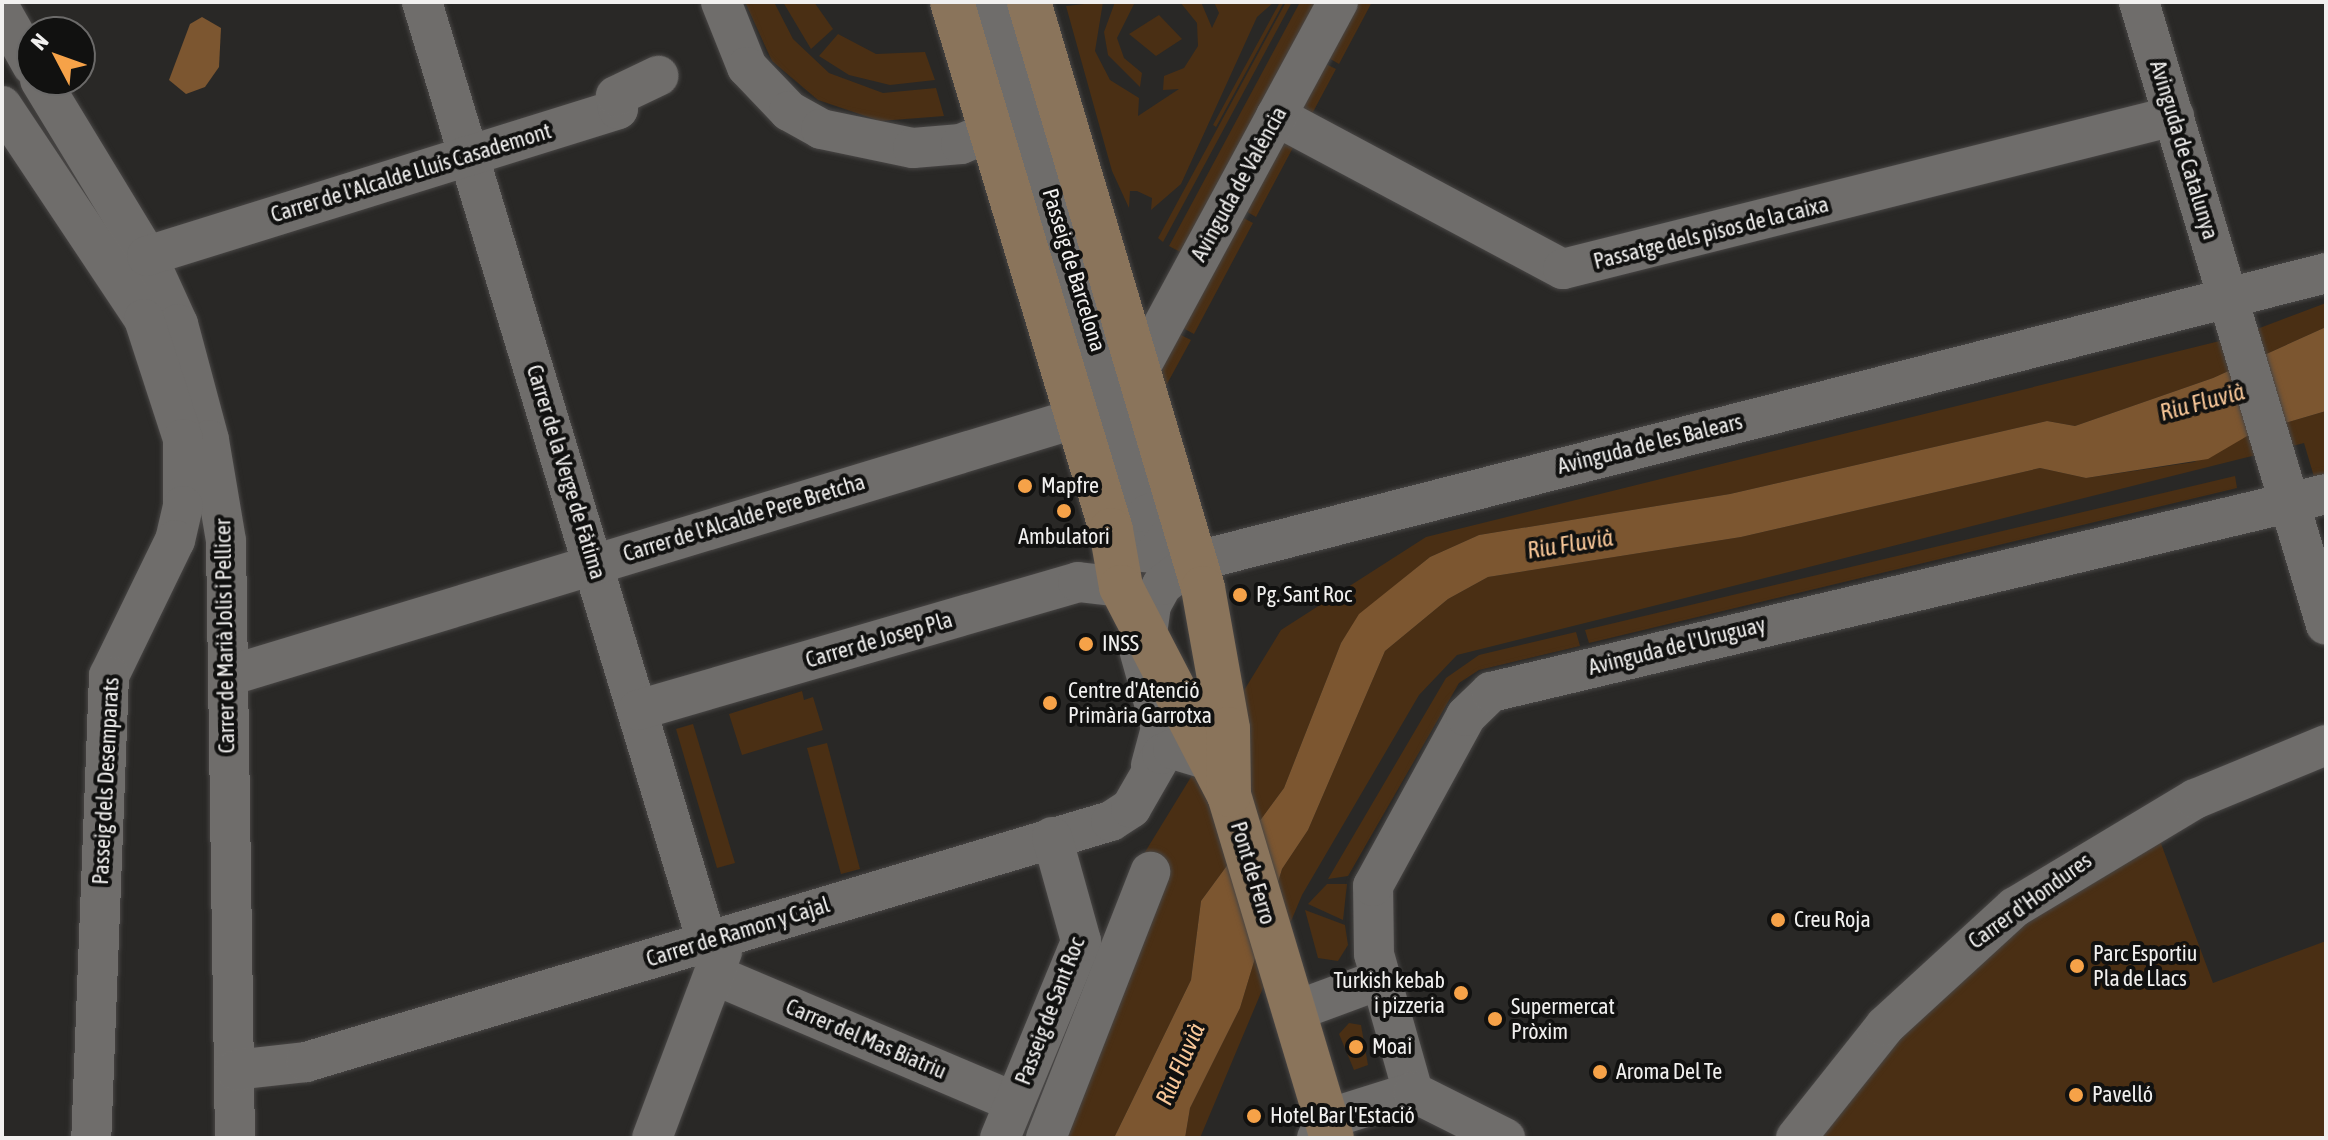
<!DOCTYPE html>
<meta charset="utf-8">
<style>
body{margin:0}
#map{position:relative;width:2328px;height:1140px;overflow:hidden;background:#292826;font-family:"Asap Condensed",sans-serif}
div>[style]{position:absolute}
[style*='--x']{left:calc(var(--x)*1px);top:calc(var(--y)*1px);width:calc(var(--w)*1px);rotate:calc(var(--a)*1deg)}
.green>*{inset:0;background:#4a2f14}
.water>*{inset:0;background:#7c5630}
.roads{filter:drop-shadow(0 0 2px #484645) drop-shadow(0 0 2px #484645)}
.street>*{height:40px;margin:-20px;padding:0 20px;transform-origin:20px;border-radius:20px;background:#6f6d6b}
.secondary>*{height:44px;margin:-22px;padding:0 22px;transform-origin:22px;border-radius:22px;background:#8a745b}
.dots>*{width:22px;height:22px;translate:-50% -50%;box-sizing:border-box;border:4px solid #111110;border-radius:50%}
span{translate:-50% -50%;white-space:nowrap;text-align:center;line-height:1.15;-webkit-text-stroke:8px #111110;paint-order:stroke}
.street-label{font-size:22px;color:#f1f0ef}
.poi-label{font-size:22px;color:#f1f0ef}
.left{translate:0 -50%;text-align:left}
.right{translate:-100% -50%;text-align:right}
.water-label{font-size:24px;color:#f8c798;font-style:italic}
.frame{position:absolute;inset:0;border:4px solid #f1f0ef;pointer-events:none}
.north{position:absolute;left:16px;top:16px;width:80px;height:80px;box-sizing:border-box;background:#111110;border:2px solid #6b6a69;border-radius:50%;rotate:311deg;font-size:22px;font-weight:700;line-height:32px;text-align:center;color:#f1f0ef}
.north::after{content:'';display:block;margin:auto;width:28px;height:36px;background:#f6a248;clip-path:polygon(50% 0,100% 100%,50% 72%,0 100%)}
</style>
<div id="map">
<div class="green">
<div style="clip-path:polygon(745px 2px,774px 2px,793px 39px,829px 73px,883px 93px,936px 88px,944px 116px,880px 121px,818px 100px,772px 61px)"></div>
<div style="clip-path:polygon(783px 2px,814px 2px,833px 29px,811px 49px)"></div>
<div style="clip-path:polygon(1103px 2px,1095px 51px,1110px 80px,1139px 98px,1138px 116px,1179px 89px,1163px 90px,1164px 76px,1184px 68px,1198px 46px,1197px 23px,1180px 2px,1201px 2px,1212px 28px,1219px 13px,1214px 2px,1274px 2px,1257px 17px,1181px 184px,1151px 210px,1152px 198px,1137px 191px,1130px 191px,1129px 208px,1112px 171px,1066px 6px)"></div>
<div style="clip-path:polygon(1115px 2px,1135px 2px,1117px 38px,1124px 58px,1142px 73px,1140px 87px,1108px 55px,1104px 32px)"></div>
<div style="clip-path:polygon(1280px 2px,1284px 2px,1216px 127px,1213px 125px)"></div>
<div style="clip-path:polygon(1286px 2px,1292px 2px,1163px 242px,1158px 238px)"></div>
<div style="clip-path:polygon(1300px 2px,1318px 2px,1182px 253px,1169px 246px)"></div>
<div style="clip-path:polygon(1355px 2px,1372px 2px,1339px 64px,1325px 56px)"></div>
<div style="clip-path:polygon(1159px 15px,1182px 39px,1156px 56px,1129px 34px)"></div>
<div style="clip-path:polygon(838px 34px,876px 54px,925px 52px,935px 80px,890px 85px,849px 75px,819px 56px)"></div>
<div style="clip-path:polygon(1322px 62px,1336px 69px,1306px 125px,1301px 100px)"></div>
<div style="clip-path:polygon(1284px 142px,1296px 142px,1256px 217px,1244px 210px)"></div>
<div style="clip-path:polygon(1240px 216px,1253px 223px,1194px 334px,1181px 327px)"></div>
<div style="clip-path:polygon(2326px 303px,2326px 327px,2213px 378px,2075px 426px,2047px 421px,1730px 494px,1479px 535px,1430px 557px,1360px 614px,1341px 643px,1284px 788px,1201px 901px,1191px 980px,1114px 1138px,1048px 1138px,1123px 888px,1281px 630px,1426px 537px,2236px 337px)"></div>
<div style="clip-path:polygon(1177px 333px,1191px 340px,1162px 393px,1158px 372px)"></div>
<div style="clip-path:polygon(2326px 411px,2326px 477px,2315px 480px,2304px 443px,1457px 655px,1419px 695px,1302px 895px,1200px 1138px,1185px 1138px,1190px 1108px,1240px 1008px,1282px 869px,1308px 830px,1385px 651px,1448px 599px,1488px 577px,1741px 537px,2040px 468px,2086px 478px,2194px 462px,2254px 432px)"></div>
<div style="clip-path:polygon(2235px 476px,2237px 488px,1589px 643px,1585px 630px)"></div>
<div style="clip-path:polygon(1576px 632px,1580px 646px,1479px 670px,1459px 683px,1348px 876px,1328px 879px,1446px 678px,1479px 655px)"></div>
<div style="clip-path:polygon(802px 691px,804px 700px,813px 697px,823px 730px,742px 755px,729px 714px)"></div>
<div style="clip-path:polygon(693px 724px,735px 863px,717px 868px,676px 729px)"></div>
<div style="clip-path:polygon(827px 743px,860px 869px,841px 874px,807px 748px)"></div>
<div style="clip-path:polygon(2153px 822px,2213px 983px,2326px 941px,2326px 1138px,1799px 1138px,1885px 1026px)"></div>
<div style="clip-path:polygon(1327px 884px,1347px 884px,1343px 920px,1308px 904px)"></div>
<div style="clip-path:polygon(1305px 910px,1345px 925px,1348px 945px,1338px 961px,1318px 958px)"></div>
<div style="clip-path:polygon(1349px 1023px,1361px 1025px,1368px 1065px,1354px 1070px,1339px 1034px)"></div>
</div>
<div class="water">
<div style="clip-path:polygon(202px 17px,221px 28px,219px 67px,205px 87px,186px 94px,169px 80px,190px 24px)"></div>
<div style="clip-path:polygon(2326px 327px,2326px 411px,2254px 432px,2208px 459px,2086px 478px,2040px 468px,1741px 537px,1488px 577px,1448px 599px,1385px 651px,1308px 830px,1282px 869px,1240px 1008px,1190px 1108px,1185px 1138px,1114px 1138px,1191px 980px,1201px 901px,1284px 788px,1341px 643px,1359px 614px,1430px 557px,1479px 535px,1730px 494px,2047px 421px,2075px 426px,2213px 378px)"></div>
</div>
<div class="roads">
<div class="street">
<div style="--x:422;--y:2;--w:982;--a:73.13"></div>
<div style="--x:721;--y:2;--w:70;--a:68.2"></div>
<div style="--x:747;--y:67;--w:61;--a:46.3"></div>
<div style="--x:789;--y:111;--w:37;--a:29"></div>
<div style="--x:821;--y:129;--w:94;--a:11.7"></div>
<div style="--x:913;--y:148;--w:48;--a:-4.8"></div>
<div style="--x:961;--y:144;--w:33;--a:-23"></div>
<div style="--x:994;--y:2;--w:535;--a:73.39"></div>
<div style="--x:1147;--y:515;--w:23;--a:-23"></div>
<div style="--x:2139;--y:2;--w:650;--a:73.29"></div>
<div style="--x:2;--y:12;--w:61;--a:60.5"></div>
<div style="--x:40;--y:80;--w:206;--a:58.7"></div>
<div style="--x:147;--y:256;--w:75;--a:65.5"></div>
<div style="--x:178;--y:324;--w:120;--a:75"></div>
<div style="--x:209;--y:440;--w:102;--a:80.4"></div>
<div style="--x:226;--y:541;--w:597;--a:89.14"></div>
<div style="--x:2;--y:106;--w:256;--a:56.3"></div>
<div style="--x:144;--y:319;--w:126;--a:72"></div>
<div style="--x:183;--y:439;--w:67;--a:90"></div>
<div style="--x:183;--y:506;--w:35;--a:103"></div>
<div style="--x:175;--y:540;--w:151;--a:115.9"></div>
<div style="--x:109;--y:676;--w:462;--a:92.2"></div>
<div style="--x:1276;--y:116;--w:325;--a:28.1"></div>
<div style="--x:1563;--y:269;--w:630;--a:-14.06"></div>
<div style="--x:147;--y:256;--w:493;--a:-17.3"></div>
<div style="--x:618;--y:109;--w:13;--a:-99"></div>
<div style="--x:616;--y:96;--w:47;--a:-25.5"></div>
<div style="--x:1140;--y:368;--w:416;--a:-61.6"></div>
<div style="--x:1111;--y:530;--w:29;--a:46"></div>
<div style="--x:1131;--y:551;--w:25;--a:5"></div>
<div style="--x:1156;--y:553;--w:45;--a:-51.3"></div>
<div style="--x:1137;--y:642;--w:89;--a:74.4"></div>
<div style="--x:1161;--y:728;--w:39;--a:105"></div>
<div style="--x:1144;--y:655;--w:50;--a:-82"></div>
<div style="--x:1151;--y:605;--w:23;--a:-61"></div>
<div style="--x:1162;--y:585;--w:39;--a:-37"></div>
<div style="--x:1193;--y:562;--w:1169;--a:-14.31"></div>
<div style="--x:228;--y:676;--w:887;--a:-16.9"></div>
<div style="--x:638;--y:710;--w:458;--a:-16.2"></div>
<div style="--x:1078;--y:582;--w:43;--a:6.6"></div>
<div style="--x:717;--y:976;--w:323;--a:23"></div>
<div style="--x:1295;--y:1011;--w:90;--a:-20.3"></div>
<div style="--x:235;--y:1070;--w:71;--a:-6.4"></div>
<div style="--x:306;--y:1062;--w:840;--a:-16.67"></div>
<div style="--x:1111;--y:821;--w:24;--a:-33"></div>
<div style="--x:1131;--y:808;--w:62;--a:-60.1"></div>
<div style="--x:1162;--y:754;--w:12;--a:-24"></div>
<div style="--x:1173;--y:749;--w:34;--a:17"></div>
<div style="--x:1413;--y:1092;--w:143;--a:-105.8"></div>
<div style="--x:1374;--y:954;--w:68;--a:-90.8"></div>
<div style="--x:1373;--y:886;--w:194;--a:-61.3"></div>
<div style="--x:1466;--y:716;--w:35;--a:-44"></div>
<div style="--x:1491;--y:692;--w:858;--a:-13.34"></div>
<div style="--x:652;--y:1138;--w:199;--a:-69.4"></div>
<div style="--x:1000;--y:1138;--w:213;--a:-67.6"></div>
<div style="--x:1081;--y:941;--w:108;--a:-105.6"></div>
<div style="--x:1046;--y:1138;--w:286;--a:-68.6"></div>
<div style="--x:1317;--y:1138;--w:21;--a:-62"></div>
<div style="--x:1327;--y:1119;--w:90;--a:-17.4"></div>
<div style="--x:1413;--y:1092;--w:103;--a:26.6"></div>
<div style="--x:1796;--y:1138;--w:143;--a:-51.5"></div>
<div style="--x:1885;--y:1026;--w:176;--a:-42.5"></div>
<div style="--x:2015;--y:907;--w:210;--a:-31"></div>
<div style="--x:2195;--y:799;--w:142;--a:-22.4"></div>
</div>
<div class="secondary">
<div style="--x:952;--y:2;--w:551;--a:73.24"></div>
<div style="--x:1111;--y:530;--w:58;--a:80"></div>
<div style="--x:1121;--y:587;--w:234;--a:62.6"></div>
<div style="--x:1229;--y:795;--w:358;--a:73.3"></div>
<div style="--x:1029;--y:2;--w:611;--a:73.46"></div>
<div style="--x:1203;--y:588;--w:143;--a:79.9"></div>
<div style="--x:1228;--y:729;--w:66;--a:89.1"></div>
</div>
</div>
<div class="dots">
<div style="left:1025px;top:486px;background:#f6a248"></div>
<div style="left:1064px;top:511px;background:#f6a248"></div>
<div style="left:1240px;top:595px;background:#f6a248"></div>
<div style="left:1086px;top:644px;background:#f6a248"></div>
<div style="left:1050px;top:703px;background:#f6a248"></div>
<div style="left:1778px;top:920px;background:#f6a248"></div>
<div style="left:2077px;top:966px;background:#f6a248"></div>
<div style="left:1461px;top:993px;background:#f6a248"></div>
<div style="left:1495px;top:1019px;background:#f6a248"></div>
<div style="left:1356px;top:1047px;background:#f6a248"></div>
<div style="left:1600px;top:1072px;background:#f6a248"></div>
<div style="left:2076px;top:1095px;background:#f6a248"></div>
<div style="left:1254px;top:1116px;background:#f6a248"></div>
</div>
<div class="street-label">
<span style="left:2184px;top:150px;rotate:73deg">Avinguda de Catalunya</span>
<span style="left:411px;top:173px;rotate:-17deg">Carrer de l'Alcalde Lluís Casademont</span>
<span style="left:1239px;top:184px;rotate:-61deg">Avinguda de València</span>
<span style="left:1711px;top:233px;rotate:-14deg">Passatge dels pisos de la caixa</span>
<span style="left:1074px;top:270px;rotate:73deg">Passeig de Barcelona</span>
<span style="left:1650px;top:444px;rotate:-14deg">Avinguda de les Balears</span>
<span style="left:566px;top:472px;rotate:73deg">Carrer de la Verge de Fàtima</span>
<span style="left:744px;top:518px;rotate:-17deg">Carrer de l'Alcalde Pere Bretcha</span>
<span style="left:225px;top:636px;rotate:-91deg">Carrer de Marià Jolis i Pellicer</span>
<span style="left:879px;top:640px;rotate:-16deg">Carrer de Josep Pla</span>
<span style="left:1677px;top:646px;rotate:-14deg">Avinguda de l'Uruguay</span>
<span style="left:106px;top:781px;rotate:-87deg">Passeig dels Desemparats</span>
<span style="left:1253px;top:873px;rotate:73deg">Pont de Ferro</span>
<span style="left:2030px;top:901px;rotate:-36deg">Carrer d'Hondures</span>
<span style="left:738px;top:932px;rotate:-17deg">Carrer de Ramon y Cajal</span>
<span style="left:1050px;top:1011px;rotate:-69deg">Passeig de Sant Roc</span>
<span style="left:866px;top:1039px;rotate:23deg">Carrer del Mas Biatriu</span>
</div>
<div class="poi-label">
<span class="left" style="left:1041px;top:486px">Mapfre</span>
<span style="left:1064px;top:537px">Ambulatori</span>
<span class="left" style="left:1256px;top:595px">Pg. Sant Roc</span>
<span class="left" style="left:1102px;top:644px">INSS</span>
<span class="left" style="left:1068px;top:703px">Centre d'Atenció<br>Primària Garrotxa</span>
<span class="left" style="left:1794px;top:920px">Creu Roja</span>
<span class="left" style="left:2093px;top:966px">Parc Esportiu<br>Pla de Llacs</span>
<span class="right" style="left:1445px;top:993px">Turkish kebab<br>i pizzeria</span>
<span class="left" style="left:1511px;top:1019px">Supermercat<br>Pròxim</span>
<span class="left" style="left:1372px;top:1047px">Moai</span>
<span class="left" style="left:1616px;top:1072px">Aroma Del Te</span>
<span class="left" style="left:2092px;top:1095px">Pavelló</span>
<span class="left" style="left:1270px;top:1116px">Hotel Bar l'Estació</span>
</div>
<div class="water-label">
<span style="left:2202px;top:402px;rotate:-15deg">Riu Fluvià</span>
<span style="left:1570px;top:544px;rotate:-9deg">Riu Fluvià</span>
<span style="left:1180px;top:1064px;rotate:-66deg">Riu Fluvià</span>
</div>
<div class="frame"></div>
<div class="north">N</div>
</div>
